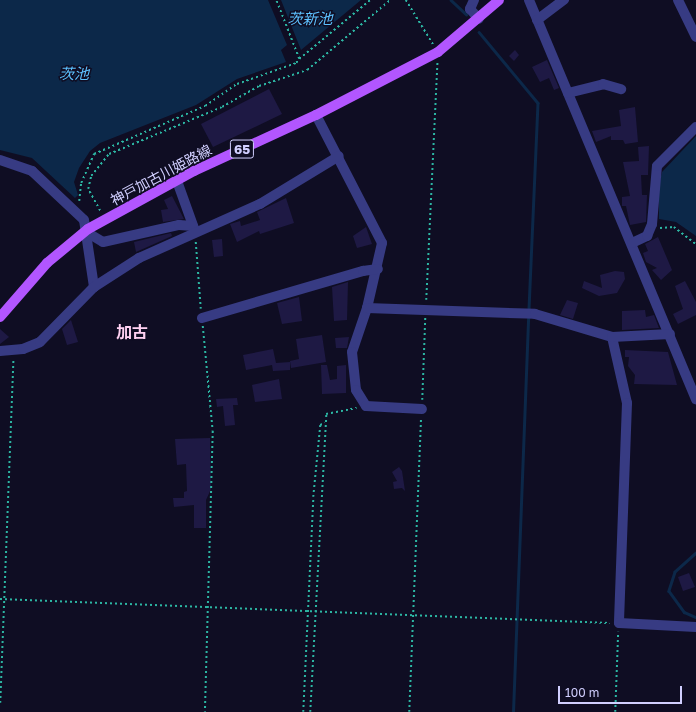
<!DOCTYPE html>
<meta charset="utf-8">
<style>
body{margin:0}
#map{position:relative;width:696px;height:712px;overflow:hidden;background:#0f0d23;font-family:"Golos Text","Noto Sans JP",sans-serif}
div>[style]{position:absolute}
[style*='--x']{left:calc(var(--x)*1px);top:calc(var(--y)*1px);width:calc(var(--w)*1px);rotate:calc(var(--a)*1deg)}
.water>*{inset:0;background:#0c2849}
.stream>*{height:2.5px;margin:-1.25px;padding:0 1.25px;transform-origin:1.25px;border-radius:1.25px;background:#0c2849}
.building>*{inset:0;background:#1e1944}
.path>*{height:1.5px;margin-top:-0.75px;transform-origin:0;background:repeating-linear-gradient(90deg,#2cb6a3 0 2px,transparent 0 5px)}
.street>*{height:10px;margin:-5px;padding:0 5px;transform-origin:5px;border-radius:5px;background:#373b83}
.primary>*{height:10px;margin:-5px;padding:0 5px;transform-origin:5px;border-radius:5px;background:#b256ff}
span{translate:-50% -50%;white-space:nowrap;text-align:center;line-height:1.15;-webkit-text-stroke:3px #0f0d23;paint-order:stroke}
.shield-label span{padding:1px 3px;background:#0f0d23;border:1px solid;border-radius:3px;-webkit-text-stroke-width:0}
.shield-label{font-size:13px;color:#d1cfff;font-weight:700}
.street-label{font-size:14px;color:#d1cfff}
.water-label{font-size:15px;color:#5dc1ff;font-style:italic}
.quarter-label{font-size:16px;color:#ffd1f2;font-weight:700}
.scale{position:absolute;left:558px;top:686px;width:124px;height:18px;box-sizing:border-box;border:2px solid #d1cfff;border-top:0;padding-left:5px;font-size:12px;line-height:14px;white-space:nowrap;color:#d1cfff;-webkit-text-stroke:3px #0f0d23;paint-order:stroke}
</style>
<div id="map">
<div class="water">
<div style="clip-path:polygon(0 0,268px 0,287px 45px,281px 50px,286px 62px,237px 79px,196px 105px,100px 143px,90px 151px,79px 168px,74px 182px,78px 195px,75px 198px,32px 158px,0 150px)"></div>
<div style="clip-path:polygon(281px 0,361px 0,301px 50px)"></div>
<div style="clip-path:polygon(696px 136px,696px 236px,676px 222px,659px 219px,659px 185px,662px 172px)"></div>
</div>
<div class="stream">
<div style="--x:451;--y:0;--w:21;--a:43"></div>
<div style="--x:479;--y:32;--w:92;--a:50.3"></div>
<div style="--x:538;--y:103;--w:209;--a:92.5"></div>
<div style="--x:696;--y:553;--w:28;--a:138"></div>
<div style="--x:675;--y:572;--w:20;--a:108"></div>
<div style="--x:669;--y:591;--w:26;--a:54"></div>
<div style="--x:684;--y:612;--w:13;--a:23"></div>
<div style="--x:513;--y:712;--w:395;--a:-87.8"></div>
</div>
<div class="building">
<div style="clip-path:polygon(515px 50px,519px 55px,514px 61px,509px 56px)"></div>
<div style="clip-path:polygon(547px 60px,559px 88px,554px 90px,549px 78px,540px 82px,532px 67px)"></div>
<div style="clip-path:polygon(269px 89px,282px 114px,213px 147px,201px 124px)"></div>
<div style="clip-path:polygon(635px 107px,638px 142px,625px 144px,623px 140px,611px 140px,611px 136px,596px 142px,592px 131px,621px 126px,619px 110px)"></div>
<div style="clip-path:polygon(649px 146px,648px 175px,641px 175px,642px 195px,647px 195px,646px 222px,630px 225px,626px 206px,622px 206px,622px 197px,630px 196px,623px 162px,639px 161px,638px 147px)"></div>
<div style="clip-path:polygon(172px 196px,184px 219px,163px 222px,161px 210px,168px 209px,164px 200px)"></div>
<div style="clip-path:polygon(286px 198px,294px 223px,260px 234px,259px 231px,237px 242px,230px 224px,240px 221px,241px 226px,260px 220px,257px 212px)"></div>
<div style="clip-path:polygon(366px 227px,372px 244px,357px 248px,353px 236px)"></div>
<div style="clip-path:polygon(171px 233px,172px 236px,136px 252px,134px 242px)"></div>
<div style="clip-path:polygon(658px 237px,672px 270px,661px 280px,652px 270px,657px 268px,646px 262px,643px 253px,648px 251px,645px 244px)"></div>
<div style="clip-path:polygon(222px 239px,223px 256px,214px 257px,212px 240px)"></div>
<div style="clip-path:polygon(615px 271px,624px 272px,625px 279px,617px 293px,599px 296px,582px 288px,584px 281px,602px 288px,600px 275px)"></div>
<div style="clip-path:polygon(685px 281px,696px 302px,696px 315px,678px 324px,673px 314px,683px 309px,675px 286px)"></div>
<div style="clip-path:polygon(348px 282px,347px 320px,334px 321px,332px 287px)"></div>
<div style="clip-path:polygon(299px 297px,302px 321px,282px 324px,277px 303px)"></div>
<div style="clip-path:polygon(567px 300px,578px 303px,573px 319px,560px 315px)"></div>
<div style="clip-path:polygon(645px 310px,646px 317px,654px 315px,659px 328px,622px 330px,622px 311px)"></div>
<div style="clip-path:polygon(71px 320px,78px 342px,67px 345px,62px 329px)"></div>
<div style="clip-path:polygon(0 329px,9px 337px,0 344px)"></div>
<div style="clip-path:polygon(322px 335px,326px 362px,291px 368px,290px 361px,299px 359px,296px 339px)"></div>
<div style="clip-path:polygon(349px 337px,347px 348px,336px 348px,335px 338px)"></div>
<div style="clip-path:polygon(273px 349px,276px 363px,290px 362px,290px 370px,273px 371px,272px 365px,246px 370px,243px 355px)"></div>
<div style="clip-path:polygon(625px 350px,668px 352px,677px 385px,634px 384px,635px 375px,628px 366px,629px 357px,625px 357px)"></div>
<div style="clip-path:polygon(321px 365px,327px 365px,330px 380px,337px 379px,337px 366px,346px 365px,346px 393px,322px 394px)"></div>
<div style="clip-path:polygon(279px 379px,282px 399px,255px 402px,252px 385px)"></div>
<div style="clip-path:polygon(237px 398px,238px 405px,233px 405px,235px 425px,225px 426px,223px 406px,217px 407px,216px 399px)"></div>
<div style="clip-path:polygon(210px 438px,211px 489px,206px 500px,206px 528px,194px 528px,194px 505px,174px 507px,173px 498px,184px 498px,184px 492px,187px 491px,186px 464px,177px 465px,175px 439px)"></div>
<div style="clip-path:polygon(399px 467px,402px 471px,405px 491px,402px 488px,394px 489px,393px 482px,397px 481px,392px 472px)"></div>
<div style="clip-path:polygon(689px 573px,695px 587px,683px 591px,678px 577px)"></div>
</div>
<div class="path">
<div style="--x:406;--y:0;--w:52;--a:58.5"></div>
<div style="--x:299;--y:59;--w:92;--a:-39.7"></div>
<div style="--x:79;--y:201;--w:18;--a:-84"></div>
<div style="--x:81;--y:183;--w:32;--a:-66"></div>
<div style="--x:94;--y:154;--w:121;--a:-23.4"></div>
<div style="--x:205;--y:106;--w:39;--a:-35"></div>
<div style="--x:237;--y:84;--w:63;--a:-19.6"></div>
<div style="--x:296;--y:63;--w:5;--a:-53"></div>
<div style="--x:299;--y:59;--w:63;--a:-111.3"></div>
<div style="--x:100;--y:211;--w:25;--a:-119"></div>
<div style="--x:88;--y:189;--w:13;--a:-77"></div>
<div style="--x:91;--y:176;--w:28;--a:-51"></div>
<div style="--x:109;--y:154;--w:122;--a:-22.6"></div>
<div style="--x:222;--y:107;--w:43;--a:-29.6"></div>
<div style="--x:259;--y:86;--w:51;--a:-18.4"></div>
<div style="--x:307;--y:70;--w:109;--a:-40.1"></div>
<div style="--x:660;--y:228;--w:14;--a:-4"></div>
<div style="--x:674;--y:227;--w:28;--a:38"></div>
<div style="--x:196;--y:242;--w:67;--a:85.7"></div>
<div style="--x:426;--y:300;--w:237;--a:-87.3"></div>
<div style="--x:203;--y:326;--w:105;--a:84.6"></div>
<div style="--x:213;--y:431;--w:281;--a:91.6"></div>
<div style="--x:422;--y:400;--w:82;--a:-87.9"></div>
<div style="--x:0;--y:599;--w:610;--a:2.25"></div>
<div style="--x:0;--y:703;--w:344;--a:-87.8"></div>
<div style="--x:303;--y:712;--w:215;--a:-87.3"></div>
<div style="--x:313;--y:497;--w:72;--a:-84.4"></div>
<div style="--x:320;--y:425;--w:5;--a:-22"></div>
<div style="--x:310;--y:712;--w:298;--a:-86.9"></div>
<div style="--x:326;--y:414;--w:31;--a:-11"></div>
<div style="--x:409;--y:712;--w:294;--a:-87.7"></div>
<div style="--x:615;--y:712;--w:80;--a:-87.9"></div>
</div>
<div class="street">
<div style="--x:474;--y:0;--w:10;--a:114"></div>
<div style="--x:470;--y:9;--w:13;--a:48"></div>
<div style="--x:529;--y:0;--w:433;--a:67.3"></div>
<div style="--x:678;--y:0;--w:41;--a:64.1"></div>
<div style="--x:537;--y:20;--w:34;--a:-37"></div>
<div style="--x:568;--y:93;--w:36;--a:-14"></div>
<div style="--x:603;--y:84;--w:19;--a:16"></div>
<div style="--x:316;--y:115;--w:144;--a:62.7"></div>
<div style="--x:382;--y:243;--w:67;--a:103"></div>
<div style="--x:367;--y:308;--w:46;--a:108.8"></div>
<div style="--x:352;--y:352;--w:38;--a:84"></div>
<div style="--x:356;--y:390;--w:19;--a:58"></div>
<div style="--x:366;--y:406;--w:56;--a:3.1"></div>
<div style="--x:0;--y:160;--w:34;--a:19"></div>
<div style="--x:32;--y:171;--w:71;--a:43.3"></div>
<div style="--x:84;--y:220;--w:68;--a:81.5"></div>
<div style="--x:177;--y:181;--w:53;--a:70.2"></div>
<div style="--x:88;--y:233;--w:17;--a:31"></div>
<div style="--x:103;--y:242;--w:78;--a:-12.6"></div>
<div style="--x:179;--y:225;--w:14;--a:4"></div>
<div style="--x:632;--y:243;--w:17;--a:-25"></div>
<div style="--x:647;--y:236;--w:13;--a:-67"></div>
<div style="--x:652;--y:224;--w:58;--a:-85.1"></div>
<div style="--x:657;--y:166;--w:55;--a:-45"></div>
<div style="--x:367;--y:308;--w:168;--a:2"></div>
<div style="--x:535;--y:314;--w:80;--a:16.6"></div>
<div style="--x:612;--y:337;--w:68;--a:77.2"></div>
<div style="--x:627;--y:403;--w:220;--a:92.1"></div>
<div style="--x:619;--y:623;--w:77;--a:3"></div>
<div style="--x:202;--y:318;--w:168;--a:-16.3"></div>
<div style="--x:363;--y:271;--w:15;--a:-8"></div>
<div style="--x:612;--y:337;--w:58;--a:-3"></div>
<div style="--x:0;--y:351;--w:23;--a:-5"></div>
<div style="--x:23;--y:349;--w:18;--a:-22"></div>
<div style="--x:40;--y:342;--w:77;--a:-45.5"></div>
<div style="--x:94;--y:287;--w:54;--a:-32.8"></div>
<div style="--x:139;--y:258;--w:133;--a:-24.1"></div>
<div style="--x:260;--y:204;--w:92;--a:-31.3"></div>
</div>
<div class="primary">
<div style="--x:0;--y:317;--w:72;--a:-49"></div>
<div style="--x:47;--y:263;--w:53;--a:-39.7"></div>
<div style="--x:88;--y:229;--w:121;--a:-28.7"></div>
<div style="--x:194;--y:171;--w:134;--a:-24.7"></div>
<div style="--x:316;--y:115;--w:137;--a:-27.3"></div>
<div style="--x:438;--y:52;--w:80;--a:-40.4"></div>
</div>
<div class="shield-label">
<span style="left:242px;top:149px">65</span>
</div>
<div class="street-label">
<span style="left:161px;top:175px;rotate:-28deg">神戸加古川姫路線</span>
</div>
<div class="water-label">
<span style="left:310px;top:19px">茨新池</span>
<span style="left:74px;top:74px">茨池</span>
</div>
<div class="quarter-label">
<span style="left:132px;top:332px">加古</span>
</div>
<div class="scale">100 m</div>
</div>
